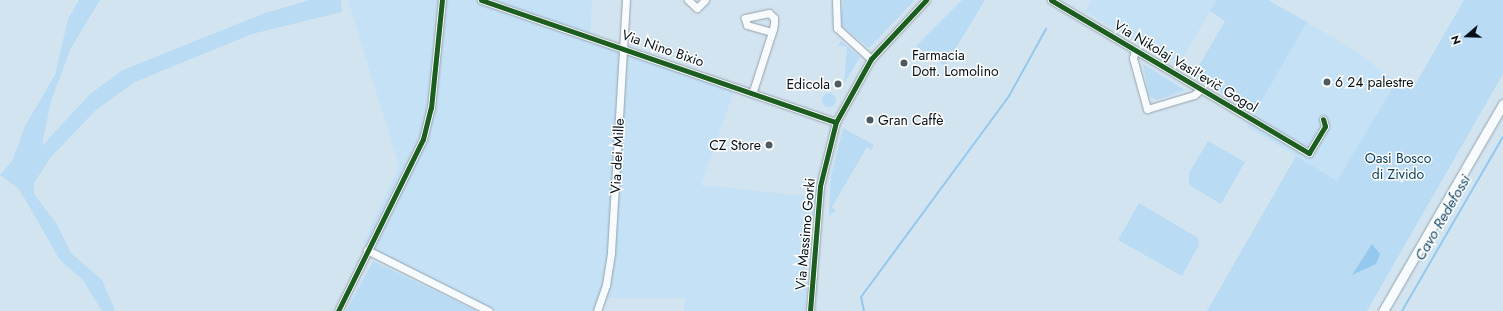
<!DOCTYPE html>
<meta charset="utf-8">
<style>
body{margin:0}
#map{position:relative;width:1503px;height:311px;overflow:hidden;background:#d3e4f1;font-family:Jost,sans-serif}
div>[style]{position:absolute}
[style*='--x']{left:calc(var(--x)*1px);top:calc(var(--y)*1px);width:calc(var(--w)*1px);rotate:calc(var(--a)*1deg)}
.built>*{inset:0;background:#c4e1f6}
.green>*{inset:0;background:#b9dbf4}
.round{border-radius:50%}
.water>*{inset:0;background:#94c8ec}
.stream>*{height:2px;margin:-1px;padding:0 1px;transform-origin:1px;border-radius:1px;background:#94c8ec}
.roads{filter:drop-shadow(0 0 1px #95a2ac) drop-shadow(0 0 1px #95a2ac)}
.minor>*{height:7px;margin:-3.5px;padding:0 3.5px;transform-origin:3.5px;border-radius:3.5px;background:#f8fbfd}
.major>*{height:9px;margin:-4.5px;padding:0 4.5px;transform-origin:4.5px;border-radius:4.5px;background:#f8fbfd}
.cycleway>*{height:5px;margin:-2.5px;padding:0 2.5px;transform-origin:2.5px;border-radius:2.5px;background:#1b5e20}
.dots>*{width:11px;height:11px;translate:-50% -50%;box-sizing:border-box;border:2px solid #fff;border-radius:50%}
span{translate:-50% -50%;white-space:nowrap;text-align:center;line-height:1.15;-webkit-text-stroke:3px #fff;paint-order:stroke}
.street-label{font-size:14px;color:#051018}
.poi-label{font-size:14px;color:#051018}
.left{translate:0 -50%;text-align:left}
.right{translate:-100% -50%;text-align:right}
.park-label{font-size:14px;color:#043c5b}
.water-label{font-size:15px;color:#174a69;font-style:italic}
.north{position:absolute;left:1447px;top:16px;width:40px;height:40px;-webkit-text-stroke:3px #fff;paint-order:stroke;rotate:250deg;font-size:11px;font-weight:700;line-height:16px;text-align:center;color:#051018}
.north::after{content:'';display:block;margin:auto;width:14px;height:18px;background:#051018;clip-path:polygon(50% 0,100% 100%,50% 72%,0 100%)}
</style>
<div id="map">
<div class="built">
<div style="clip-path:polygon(348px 0,592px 0,590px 41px,734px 91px,701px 185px,815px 197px,805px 311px,683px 311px,686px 298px,599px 298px,593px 311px,497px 311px,363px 244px,399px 166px)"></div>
<div style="clip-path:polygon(1092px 0,1217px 0,1180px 62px,1174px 59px,1172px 63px,1085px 11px)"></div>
<div style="clip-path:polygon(1307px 22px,1357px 52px,1396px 82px,1337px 181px,1246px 126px)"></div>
</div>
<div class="green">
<div style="clip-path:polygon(79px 0,100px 0,71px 48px,51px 101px,42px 146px,90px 94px,123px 70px,265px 13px,310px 0,341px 0,342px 12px,252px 34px,135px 82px,96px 110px,51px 157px,34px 183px,34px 194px,56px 223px,71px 253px,102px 280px,115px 311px,102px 311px,83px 280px,60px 260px,19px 189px,0 175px,12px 161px,25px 126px,55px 75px,68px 19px)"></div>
<div style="clip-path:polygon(843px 0,915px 0,869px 48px,841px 25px)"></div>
<div style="clip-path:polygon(962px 0,985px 0,945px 66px,916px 46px)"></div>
<div style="clip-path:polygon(1217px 0,1268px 0,1307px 22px,1255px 112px,1193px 76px,1225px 21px,1210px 11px)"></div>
<div style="clip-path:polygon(1464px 0,1503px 0,1503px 74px,1367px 311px,1207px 311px,1296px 156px,1337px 181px,1396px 82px,1412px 90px)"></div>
<div style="clip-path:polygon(841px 41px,860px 57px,844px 84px,847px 47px,838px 46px)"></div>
<div style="clip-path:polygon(1143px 64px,1185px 90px,1157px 100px,1149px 96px)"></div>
<div class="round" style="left:822px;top:93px;width:14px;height:14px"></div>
<div style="clip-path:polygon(843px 128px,874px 145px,871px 150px,867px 147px,832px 207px,836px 211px,829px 216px,831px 176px)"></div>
<div style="clip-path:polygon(1208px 141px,1245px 162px,1221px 204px,1189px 185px,1189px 173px)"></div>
<div style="clip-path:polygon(1139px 203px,1198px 238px,1199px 245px,1182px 276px,1118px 240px)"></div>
<div style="clip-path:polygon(373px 261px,476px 311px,346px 311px)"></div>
</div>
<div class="water">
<div style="clip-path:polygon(1372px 244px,1380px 254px,1376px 264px,1352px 275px)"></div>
</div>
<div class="stream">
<div style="--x:864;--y:311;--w:14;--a:-102"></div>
<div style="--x:861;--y:297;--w:250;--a:-53.6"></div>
<div style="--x:1009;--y:96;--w:77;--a:-61.1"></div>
<div style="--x:1402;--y:311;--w:201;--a:-59.9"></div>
</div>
<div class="roads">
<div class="minor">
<div style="--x:481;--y:0;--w:375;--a:19"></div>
<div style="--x:688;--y:0;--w:12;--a:42"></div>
<div style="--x:697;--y:8;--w:11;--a:-45"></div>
<div style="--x:836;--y:0;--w:28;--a:88"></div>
<div style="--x:837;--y:28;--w:46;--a:42.4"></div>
<div style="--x:1051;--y:0;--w:300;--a:30.7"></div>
<div style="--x:1309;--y:153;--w:31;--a:-59"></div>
<div style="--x:1325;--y:126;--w:7;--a:-106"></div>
<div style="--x:1135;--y:50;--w:8;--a:104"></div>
<div style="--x:1133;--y:58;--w:53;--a:74.6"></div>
<div style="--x:1147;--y:109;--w:49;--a:-16.6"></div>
<div style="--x:1194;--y:95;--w:9;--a:-41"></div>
<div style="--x:753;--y:91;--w:59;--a:-72.2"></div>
<div style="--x:771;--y:35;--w:6;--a:-72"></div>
<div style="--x:773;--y:29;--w:6;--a:-81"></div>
<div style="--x:774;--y:23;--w:5;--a:-90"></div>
<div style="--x:774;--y:18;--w:7;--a:-135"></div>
<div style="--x:769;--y:13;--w:25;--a:168"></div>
<div style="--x:745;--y:18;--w:7;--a:74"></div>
<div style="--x:747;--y:25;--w:26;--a:16"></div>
<div style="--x:367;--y:250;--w:136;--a:26.6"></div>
<div style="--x:338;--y:311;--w:192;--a:-63.7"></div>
<div style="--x:423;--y:139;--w:32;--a:-76"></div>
<div style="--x:431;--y:108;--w:109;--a:-84.2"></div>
<div style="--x:597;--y:311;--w:28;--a:-71"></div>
<div style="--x:606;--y:285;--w:33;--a:-81"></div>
<div style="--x:611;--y:252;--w:252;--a:-86.6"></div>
<div style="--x:810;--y:311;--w:125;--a:-85.4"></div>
<div style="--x:820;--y:186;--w:66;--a:-76"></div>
<div style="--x:836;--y:122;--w:72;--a:-60.9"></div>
<div style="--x:871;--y:59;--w:81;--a:-47"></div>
</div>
<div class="major">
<div style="--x:1383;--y:311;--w:239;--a:-59.9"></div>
</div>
</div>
<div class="cycleway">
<div style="--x:481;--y:0;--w:375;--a:19"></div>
<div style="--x:1051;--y:0;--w:300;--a:30.7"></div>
<div style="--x:1309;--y:153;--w:31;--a:-59"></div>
<div style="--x:1325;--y:126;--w:7;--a:-106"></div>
<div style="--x:338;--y:311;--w:192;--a:-63.7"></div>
<div style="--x:423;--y:139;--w:32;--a:-76"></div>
<div style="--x:431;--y:108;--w:109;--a:-84.2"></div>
<div style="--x:810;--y:311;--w:125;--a:-85.4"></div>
<div style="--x:820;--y:186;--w:66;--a:-76"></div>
<div style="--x:836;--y:122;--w:72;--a:-60.9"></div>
<div style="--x:871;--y:59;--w:81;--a:-47"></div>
</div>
<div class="dots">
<div style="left:904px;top:63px;background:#4d5a64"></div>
<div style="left:1327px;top:82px;background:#4d5a64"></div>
<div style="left:838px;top:84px;background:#4d5a64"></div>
<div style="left:870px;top:120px;background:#4d5a64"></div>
<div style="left:769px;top:145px;background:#4d5a64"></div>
</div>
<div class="street-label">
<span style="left:663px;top:48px;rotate:19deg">Via Nino Bixio</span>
<span style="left:1186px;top:66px;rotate:31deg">Via Nikolaj Vasil'evič Gogol</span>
<span style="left:617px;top:156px;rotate:-87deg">Via dei Mille</span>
<span style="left:805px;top:234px;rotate:-85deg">Via Massimo Gorki</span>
</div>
<div class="poi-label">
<span class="left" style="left:912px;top:63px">Farmacia<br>Dott. Lomolino</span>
<span class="left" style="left:1335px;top:82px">6 24 palestre</span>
<span class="right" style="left:830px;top:84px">Edicola</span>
<span class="left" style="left:878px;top:120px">Gran Caffè</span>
<span class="right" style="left:761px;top:145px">CZ Store</span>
</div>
<div class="park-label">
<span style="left:1398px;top:166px">Oasi Bosco<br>di Zivido</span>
</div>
<div class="water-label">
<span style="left:1443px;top:218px;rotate:-60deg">Cavo Redefossi</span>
</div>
<div class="north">N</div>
</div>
